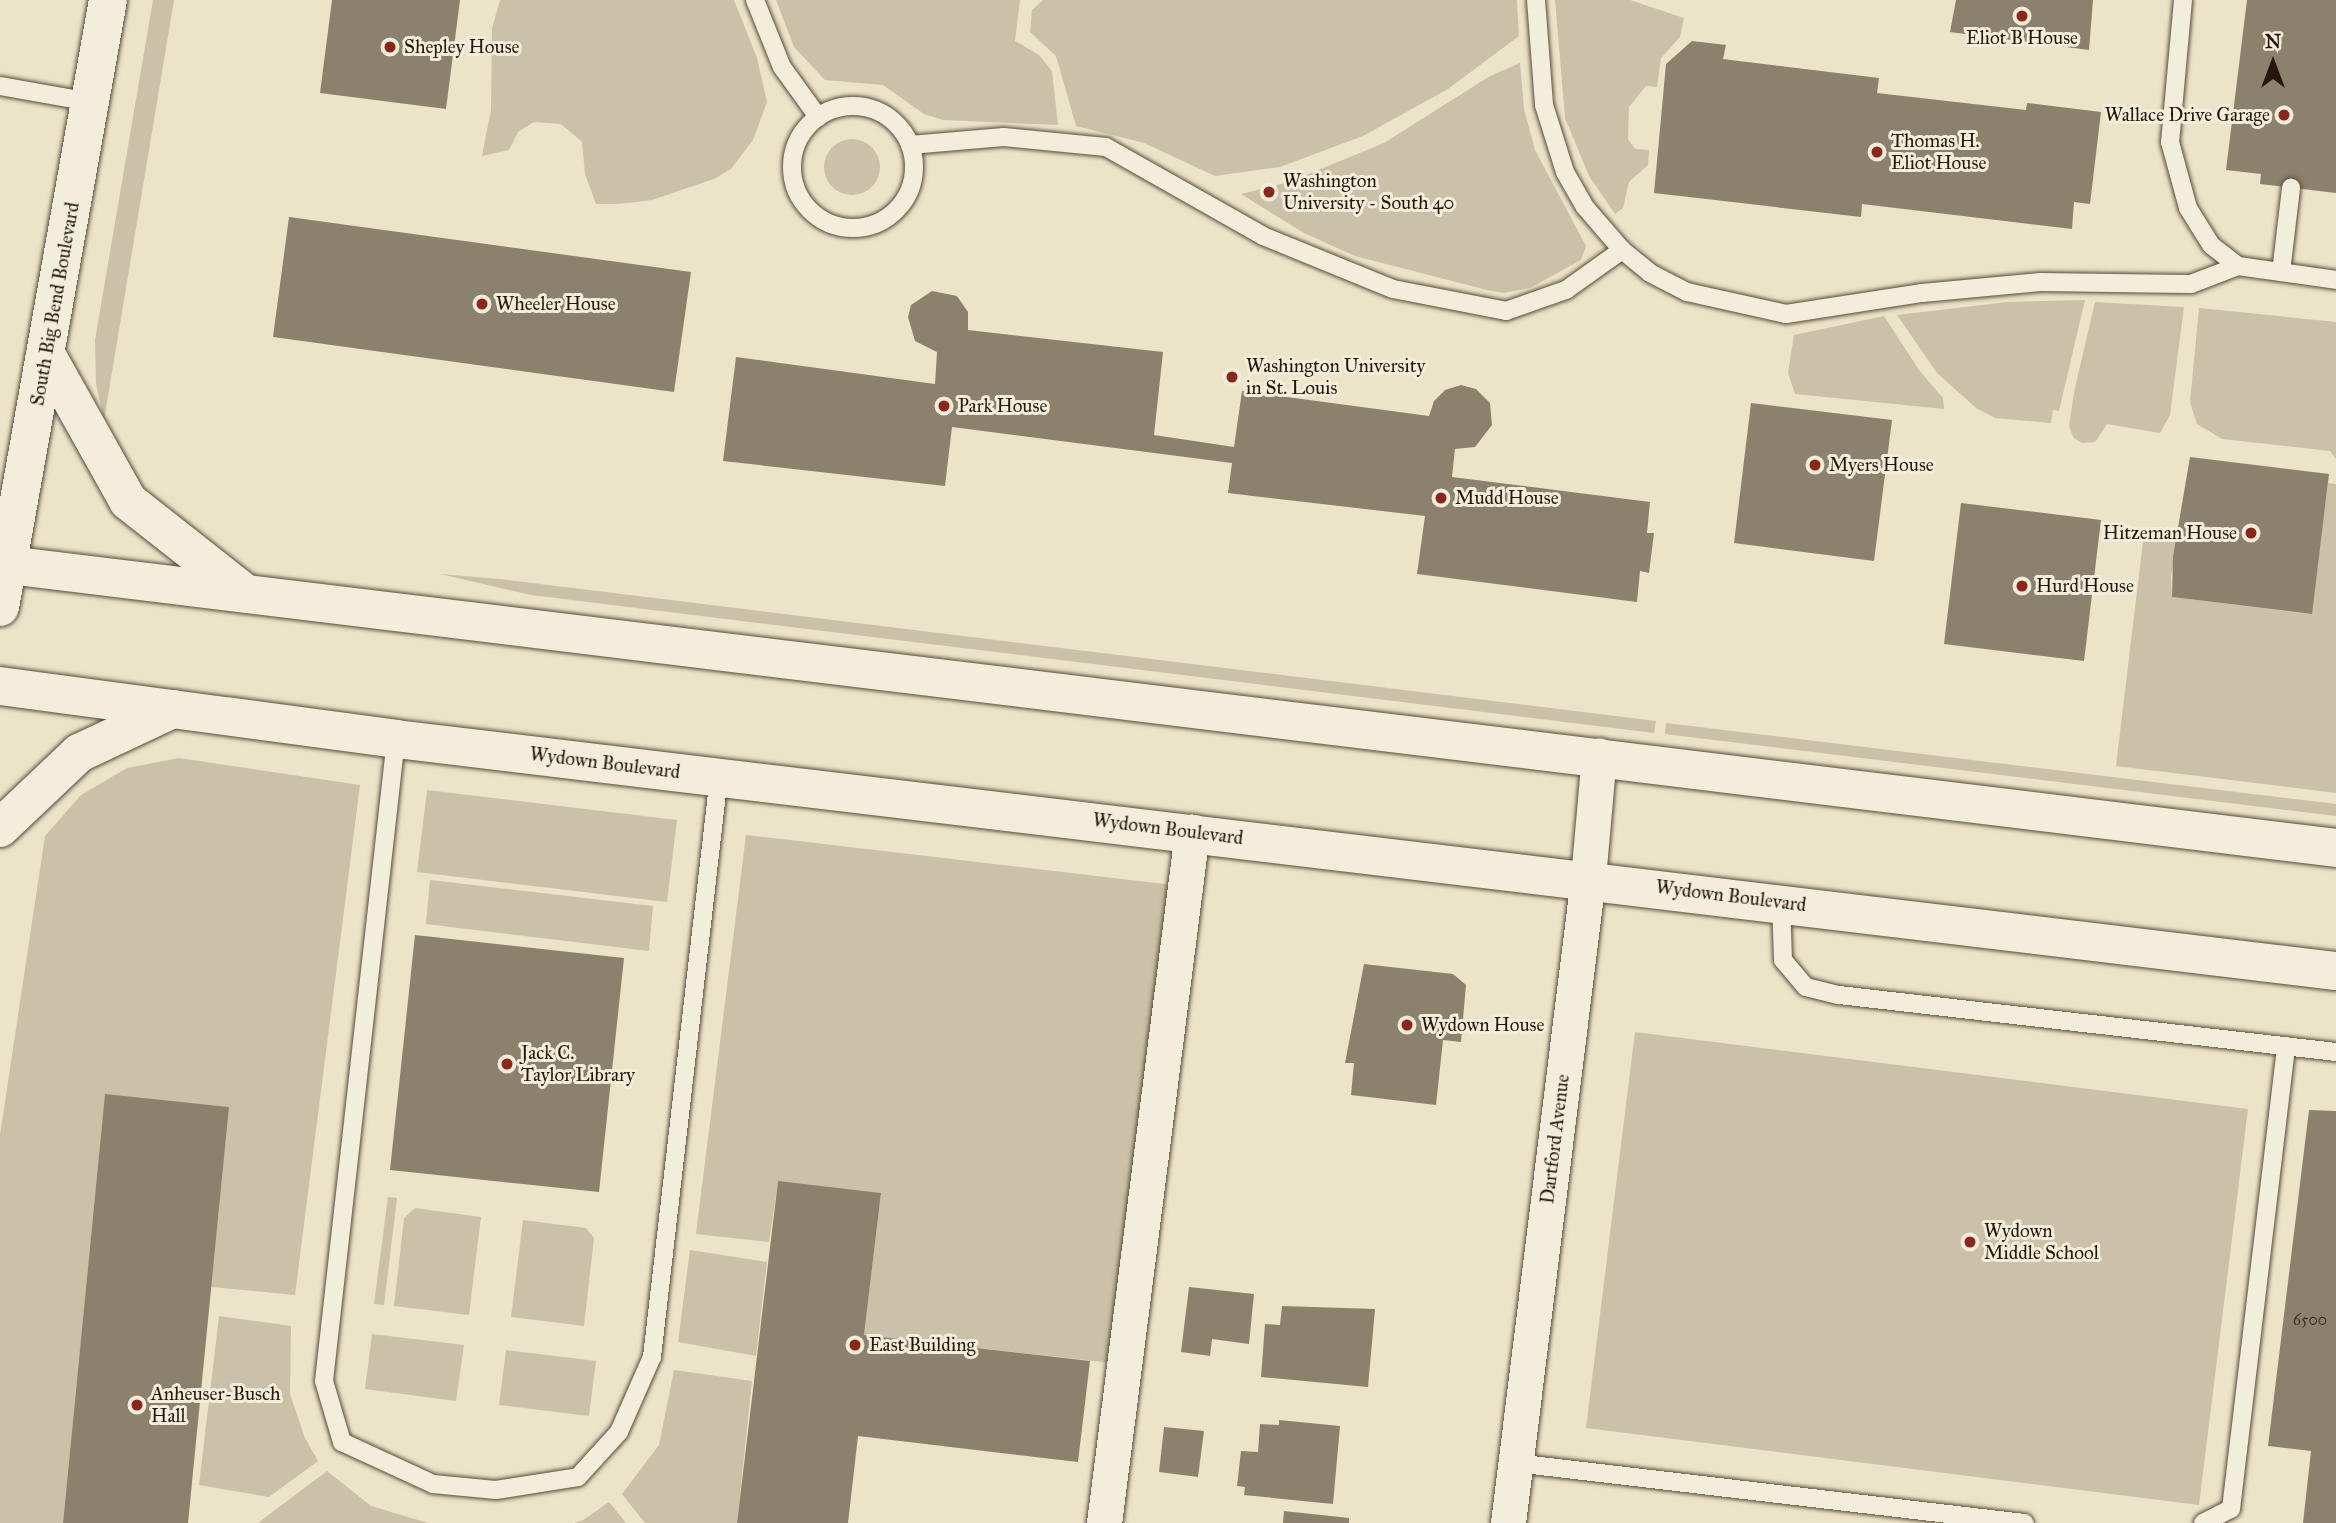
<!DOCTYPE html>
<style>
body{margin:0}
#map{position:relative;width:2336px;height:1523px;overflow:hidden;background:#ece4c9;font-family:"IM FELL Great Primer",serif}
div>[style]{position:absolute}
[style*='--x']{left:calc(var(--x)*1px);top:calc(var(--y)*1px);width:calc(var(--w)*1px);rotate:calc(var(--a)*1deg)}
.green>*{inset:0;background:#cac1a8}
.round{border-radius:50%}
.building>*{inset:0;background:#8c816c}
.roads{filter:drop-shadow(0 0 2px #574a38) drop-shadow(0 0 2px #574a38)}
.service>*{height:18px;margin:-9px;padding:0 9px;transform-origin:9px;border-radius:9px;background:#f3eddc}
.service>.ring{margin:-9px;padding:0;box-sizing:content-box;background:none;border:18px solid #f3eddc;border-radius:50%}
.minor>*{height:35px;margin:-17.5px;padding:0 17.5px;transform-origin:17.5px;border-radius:17.5px;background:#f3eddc}
.tertiary>*{height:38px;margin:-19px;padding:0 19px;transform-origin:19px;border-radius:19px;background:#f3eddc}
.secondary>*{height:38px;margin:-19px;padding:0 19px;transform-origin:19px;border-radius:19px;background:#f3eddc}
.dots>*{width:19px;height:19px;translate:-50% -50%;box-sizing:border-box;border:4px solid #f3eddc;border-radius:50%}
span{translate:-50% -50%;white-space:nowrap;text-align:center;line-height:1.15;-webkit-text-stroke:6px #f3eddc;paint-order:stroke}
.number-label{font-size:16px;color:#3f3121}
.number-label span{-webkit-text-stroke-width:0}
.poi-label{font-size:19px;color:#251608}
.left{translate:0 -50%;text-align:left}
.right{translate:-100% -50%;text-align:right}
.street-label{font-size:19px;color:#251608}
.north{position:absolute;left:2238px;top:28px;width:70px;height:70px;-webkit-text-stroke:5px #f3eddc;paint-order:stroke;rotate:0deg;font-size:19px;font-weight:700;line-height:28px;text-align:center;color:#251608}
.north::after{content:'';display:block;margin:auto;width:24px;height:32px;background:#251608;clip-path:polygon(50% 0,100% 100%,50% 72%,0 100%)}
</style>
<div id="map">
<div class="green">
<div style="clip-path:polygon(153px 0,174px 0,104px 420px,96px 384px,95px 340px)"></div>
<div style="clip-path:polygon(500px 0,734px 0,757px 58px,767px 102px,753px 140px,731px 169px,714px 179px,652px 200px,619px 204px,596px 204px,585px 174px,582px 142px,561px 124px,534px 122px,518px 132px,509px 150px,482px 156px,491px 110px,492px 28px)"></div>
<div style="clip-path:polygon(776px 0,1020px 0,1015px 41px,1039px 55px,1052px 71px,1058px 125px,943px 120px,924px 114px,883px 85px,825px 80px,794px 47px)"></div>
<div style="clip-path:polygon(1043px 0,1517px 0,1519px 36px,1448px 89px,1363px 136px,1280px 167px,1215px 176px,1144px 143px,1076px 126px,1056px 56px,1030px 32px,1032px 10px)"></div>
<div style="clip-path:polygon(1555px 0,1630px 0,1684px 18px,1680px 37px,1661px 58px,1657px 87px,1646px 86px,1629px 107px,1628px 139px,1635px 149px,1649px 150px,1648px 165px,1629px 182px,1623px 208px,1615px 214px,1589px 176px,1565px 118px)"></div>
<div style="clip-path:polygon(1520px 63px,1524px 109px,1535px 150px,1586px 246px,1581px 260px,1530px 288px,1504px 293px,1487px 290px,1355px 256px,1304px 233px,1241px 194px,1289px 182px,1384px 143px,1490px 76px)"></div>
<div class="round" style="left:824px;top:139px;width:56px;height:56px"></div>
<div style="clip-path:polygon(2085px 300px,2059px 411px,2053px 410px,2051px 423px,1995px 418px,1976px 408px,1937px 373px,1897px 315px,2007px 302px)"></div>
<div style="clip-path:polygon(2095px 302px,2184px 307px,2170px 415px,2160px 433px,2107px 424px,2095px 442px,2082px 443px,2073px 437px,2069px 426px,2074px 392px)"></div>
<div style="clip-path:polygon(2199px 308px,2336px 322px,2336px 459px,2330px 451px,2222px 439px,2197px 424px,2190px 402px)"></div>
<div style="clip-path:polygon(1884px 316px,1919px 370px,1943px 398px,1944px 409px,1795px 394px,1788px 373px,1794px 335px)"></div>
<div style="clip-path:polygon(2328px 483px,2336px 484px,2336px 793px,2116px 766px,2144px 533px,2179px 538px,2171px 576px,2172px 597px,2311px 614px)"></div>
<div style="clip-path:polygon(440px 574px,500px 579px,1656px 721px,1654px 733px,531px 595px)"></div>
<div style="clip-path:polygon(1666px 723px,2336px 804px,2336px 816px,1665px 734px)"></div>
<div style="clip-path:polygon(179px 758px,360px 785px,295px 1295px,211px 1287px,229px 1107px,105px 1095px,63px 1523px,0 1523px,0 1135px,45px 836px,81px 795px,127px 768px)"></div>
<div style="clip-path:polygon(427px 790px,677px 820px,667px 902px,417px 872px)"></div>
<div style="clip-path:polygon(746px 835px,1173px 885px,1112px 1363px,864px 1335px,881px 1193px,778px 1182px,769px 1242px,696px 1234px)"></div>
<div style="clip-path:polygon(430px 880px,653px 906px,649px 951px,426px 924px)"></div>
<div style="clip-path:polygon(1635px 1032px,2248px 1109px,2199px 1505px,1586px 1428px)"></div>
<div style="clip-path:polygon(388px 1197px,397px 1198px,384px 1305px,374px 1304px)"></div>
<div style="clip-path:polygon(415px 1208px,481px 1217px,469px 1315px,394px 1306px,404px 1218px)"></div>
<div style="clip-path:polygon(523px 1220px,586px 1228px,594px 1238px,584px 1326px,511px 1317px)"></div>
<div style="clip-path:polygon(690px 1250px,767px 1262px,756px 1356px,678px 1342px)"></div>
<div style="clip-path:polygon(219px 1316px,291px 1326px,290px 1394px,305px 1438px,318px 1461px,269px 1497px,199px 1485px)"></div>
<div style="clip-path:polygon(372px 1334px,464px 1345px,456px 1401px,365px 1389px)"></div>
<div style="clip-path:polygon(506px 1350px,596px 1361px,589px 1416px,499px 1405px)"></div>
<div style="clip-path:polygon(674px 1370px,752px 1381px,737px 1523px,645px 1523px,622px 1494px,659px 1445px)"></div>
<div style="clip-path:polygon(327px 1471px,371px 1506px,428px 1523px,258px 1523px)"></div>
<div style="clip-path:polygon(609px 1502px,626px 1523px,574px 1523px,583px 1520px)"></div>
</div>
<div class="building">
<div style="clip-path:polygon(332px 0,460px 0,446px 109px,320px 93px)"></div>
<div style="clip-path:polygon(1956px 0,2093px 0,2089px 50px,1950px 32px)"></div>
<div style="clip-path:polygon(2247px 0,2336px 0,2336px 193px,2260px 184px,2261px 174px,2226px 170px)"></div>
<div style="clip-path:polygon(1692px 41px,1726px 45px,1723px 59px,1879px 78px,1877px 93px,2026px 110px,2027px 103px,2101px 112px,2090px 204px,2074px 202px,2072px 229px,1862px 204px,1861px 217px,1654px 193px,1666px 64px)"></div>
<div style="clip-path:polygon(289px 217px,691px 272px,674px 392px,273px 337px)"></div>
<div style="clip-path:polygon(932px 291px,957px 296px,968px 312px,968px 330px,1163px 352px,1154px 435px,1234px 447px,1242px 391px,1429px 416px,1434px 401px,1445px 390px,1461px 385px,1476px 389px,1490px 403px,1492px 425px,1475px 447px,1455px 449px,1452px 477px,1650px 502px,1647px 533px,1654px 533px,1649px 573px,1640px 571px,1637px 602px,1417px 574px,1425px 516px,1228px 493px,1232px 463px,952px 427px,945px 486px,723px 461px,736px 357px,935px 384px,937px 352px,915px 341px,908px 317px,911px 305px)"></div>
<div style="clip-path:polygon(1751px 403px,1892px 420px,1874px 561px,1734px 543px)"></div>
<div style="clip-path:polygon(2190px 457px,2329px 474px,2312px 614px,2172px 597px,2173px 557px)"></div>
<div style="clip-path:polygon(1961px 503px,2101px 520px,2084px 661px,1944px 644px)"></div>
<div style="clip-path:polygon(415px 935px,624px 958px,599px 1192px,390px 1170px)"></div>
<div style="clip-path:polygon(1364px 964px,1453px 974px,1466px 985px,1461px 1042px,1443px 1040px,1436px 1105px,1351px 1095px,1354px 1063px,1345px 1063px)"></div>
<div style="clip-path:polygon(105px 1094px,229px 1107px,188px 1523px,63px 1523px)"></div>
<div style="clip-path:polygon(2309px 1110px,2336px 1111px,2336px 1523px,2303px 1523px,2311px 1451px,2268px 1446px)"></div>
<div style="clip-path:polygon(778px 1181px,881px 1193px,864px 1335px,1090px 1361px,1078px 1462px,858px 1436px,848px 1523px,737px 1523px)"></div>
<div style="clip-path:polygon(1189px 1287px,1254px 1294px,1249px 1344px,1212px 1339px,1210px 1356px,1181px 1352px)"></div>
<div style="clip-path:polygon(1282px 1306px,1375px 1309px,1368px 1387px,1261px 1377px,1265px 1324px,1280px 1325px)"></div>
<div style="clip-path:polygon(1279px 1420px,1340px 1426px,1333px 1504px,1244px 1495px,1245px 1487px,1237px 1486px,1241px 1451px,1258px 1452px,1260px 1424px,1279px 1425px)"></div>
<div style="clip-path:polygon(1164px 1427px,1204px 1431px,1198px 1477px,1159px 1472px)"></div>
<div style="clip-path:polygon(1284px 1511px,1349px 1518px,1349px 1523px,1283px 1523px)"></div>
</div>
<div class="roads">
<div class="service">
<div style="--x:755;--y:0;--w:72;--a:68.1"></div>
<div style="--x:782;--y:67;--w:62;--a:54.2"></div>
<div style="--x:1536;--y:0;--w:105;--a:85.6"></div>
<div style="--x:1544;--y:105;--w:70;--a:72.6"></div>
<div style="--x:1565;--y:172;--w:40;--a:60.3"></div>
<div style="--x:1585;--y:207;--w:57;--a:49.3"></div>
<div style="--x:1622;--y:250;--w:36;--a:39"></div>
<div style="--x:1650;--y:273;--w:42;--a:27.2"></div>
<div style="--x:1687;--y:292;--w:101;--a:12.5"></div>
<div style="--x:1786;--y:314;--w:138;--a:-8.8"></div>
<div style="--x:1922;--y:293;--w:119;--a:-5.3"></div>
<div style="--x:2040;--y:282;--w:151;--a:0.8"></div>
<div style="--x:2191;--y:284;--w:50;--a:-21"></div>
<div style="--x:2183;--y:0;--w:143;--a:95.2"></div>
<div style="--x:2170;--y:142;--w:68;--a:74.7"></div>
<div style="--x:2188;--y:208;--w:44;--a:58.1"></div>
<div style="--x:2211;--y:245;--w:34;--a:38"></div>
<div style="--x:2238;--y:266;--w:99;--a:8.1"></div>
<div style="--x:0;--y:86;--w:92;--a:10"></div>
<div class="ring" style="left:792px;top:106px;width:104px;height:104px"></div>
<div style="--x:910;--y:145;--w:94;--a:-4.9"></div>
<div style="--x:1004;--y:137;--w:102;--a:5.6"></div>
<div style="--x:1106;--y:147;--w:180;--a:29.5"></div>
<div style="--x:1263;--y:236;--w:140;--a:22.2"></div>
<div style="--x:1393;--y:289;--w:115;--a:11"></div>
<div style="--x:1506;--y:311;--w:64;--a:-19.3"></div>
<div style="--x:1566;--y:290;--w:69;--a:-35.5"></div>
<div style="--x:2281;--y:272;--w:85;--a:-83.2"></div>
<div style="--x:396;--y:739;--w:646;--a:96.4"></div>
<div style="--x:324;--y:1381;--w:64;--a:73.6"></div>
<div style="--x:342;--y:1442;--w:100;--a:24.8"></div>
<div style="--x:433;--y:1484;--w:63;--a:5.4"></div>
<div style="--x:496;--y:1490;--w:83;--a:-9"></div>
<div style="--x:578;--y:1477;--w:61;--a:-47.7"></div>
<div style="--x:619;--y:1432;--w:82;--a:-66.3"></div>
<div style="--x:652;--y:1357;--w:585;--a:-83.42"></div>
<div style="--x:1781;--y:902;--w:58;--a:88"></div>
<div style="--x:1783;--y:960;--w:35;--a:50"></div>
<div style="--x:1806;--y:987;--w:34;--a:14"></div>
<div style="--x:1839;--y:995;--w:500;--a:6.54"></div>
<div style="--x:1515;--y:1463;--w:513;--a:6.72"></div>
<div style="--x:2203;--y:1523;--w:31;--a:-27"></div>
<div style="--x:2231;--y:1509;--w:466;--a:-83.2"></div>
</div>
<div class="minor">
<div style="--x:1104;--y:1523;--w:697;--a:-82.74"></div>
<div style="--x:1508;--y:1523;--w:650;--a:-82.93"></div>
<div style="--x:1588;--y:878;--w:123;--a:-84.9"></div>
</div>
<div class="tertiary">
<div style="--x:0;--y:564;--w:2353;--a:6.93"></div>
<div style="--x:0;--y:686;--w:400;--a:7.6"></div>
<div style="--x:396;--y:739;--w:1954;--a:6.82"></div>
</div>
<div class="secondary">
<div style="--x:46;--y:354;--w:168;--a:60.8"></div>
<div style="--x:128;--y:501;--w:149;--a:38.2"></div>
<div style="--x:0;--y:607;--w:617;--a:-79.91"></div>
<div style="--x:0;--y:828;--w:109;--a:-43.5"></div>
<div style="--x:79;--y:753;--w:104;--a:-25.1"></div>
</div>
</div>
<div class="dots">
<div style="left:2022px;top:16px;background:#8f2418"></div>
<div style="left:390px;top:47px;background:#8f2418"></div>
<div style="left:2284px;top:115px;background:#8f2418"></div>
<div style="left:1877px;top:152px;background:#8f2418"></div>
<div style="left:1269px;top:192px;background:#8f2418"></div>
<div style="left:482px;top:304px;background:#8f2418"></div>
<div style="left:1232px;top:377px;background:#8f2418"></div>
<div style="left:944px;top:406px;background:#8f2418"></div>
<div style="left:1815px;top:465px;background:#8f2418"></div>
<div style="left:1441px;top:498px;background:#8f2418"></div>
<div style="left:2251px;top:533px;background:#8f2418"></div>
<div style="left:2022px;top:586px;background:#8f2418"></div>
<div style="left:1407px;top:1025px;background:#8f2418"></div>
<div style="left:507px;top:1064px;background:#8f2418"></div>
<div style="left:1970px;top:1242px;background:#8f2418"></div>
<div style="left:855px;top:1345px;background:#8f2418"></div>
<div style="left:137px;top:1405px;background:#8f2418"></div>
</div>
<div class="number-label">
<span style="left:2310px;top:1320px">6500</span>
</div>
<div class="poi-label">
<span style="left:2022px;top:38px">Eliot B House</span>
<span class="left" style="left:404px;top:47px">Shepley House</span>
<span class="right" style="left:2270px;top:115px">Wallace Drive Garage</span>
<span class="left" style="left:1891px;top:152px">Thomas H.<br>Eliot House</span>
<span class="left" style="left:1283px;top:192px">Washington<br>University - South 40</span>
<span class="left" style="left:496px;top:304px">Wheeler House</span>
<span class="left" style="left:1246px;top:377px">Washington University<br>in St. Louis</span>
<span class="left" style="left:958px;top:406px">Park House</span>
<span class="left" style="left:1829px;top:465px">Myers House</span>
<span class="left" style="left:1455px;top:498px">Mudd House</span>
<span class="right" style="left:2237px;top:533px">Hitzeman House</span>
<span class="left" style="left:2036px;top:586px">Hurd House</span>
<span class="left" style="left:1421px;top:1025px">Wydown House</span>
<span class="left" style="left:521px;top:1064px">Jack C.<br>Taylor Library</span>
<span class="left" style="left:1984px;top:1242px">Wydown<br>Middle School</span>
<span class="left" style="left:869px;top:1345px">East Building</span>
<span class="left" style="left:151px;top:1405px">Anheuser-Busch<br>Hall</span>
</div>
<div class="street-label">
<span style="left:55px;top:304px;rotate:-80deg">South Big Bend Boulevard</span>
<span style="left:605px;top:763px;rotate:7deg">Wydown Boulevard</span>
<span style="left:1168px;top:829px;rotate:7deg">Wydown Boulevard</span>
<span style="left:1731px;top:896px;rotate:7deg">Wydown Boulevard</span>
<span style="left:1555px;top:1139px;rotate:-83deg">Dartford Avenue</span>
</div>
<div class="north">N</div>
</div>
